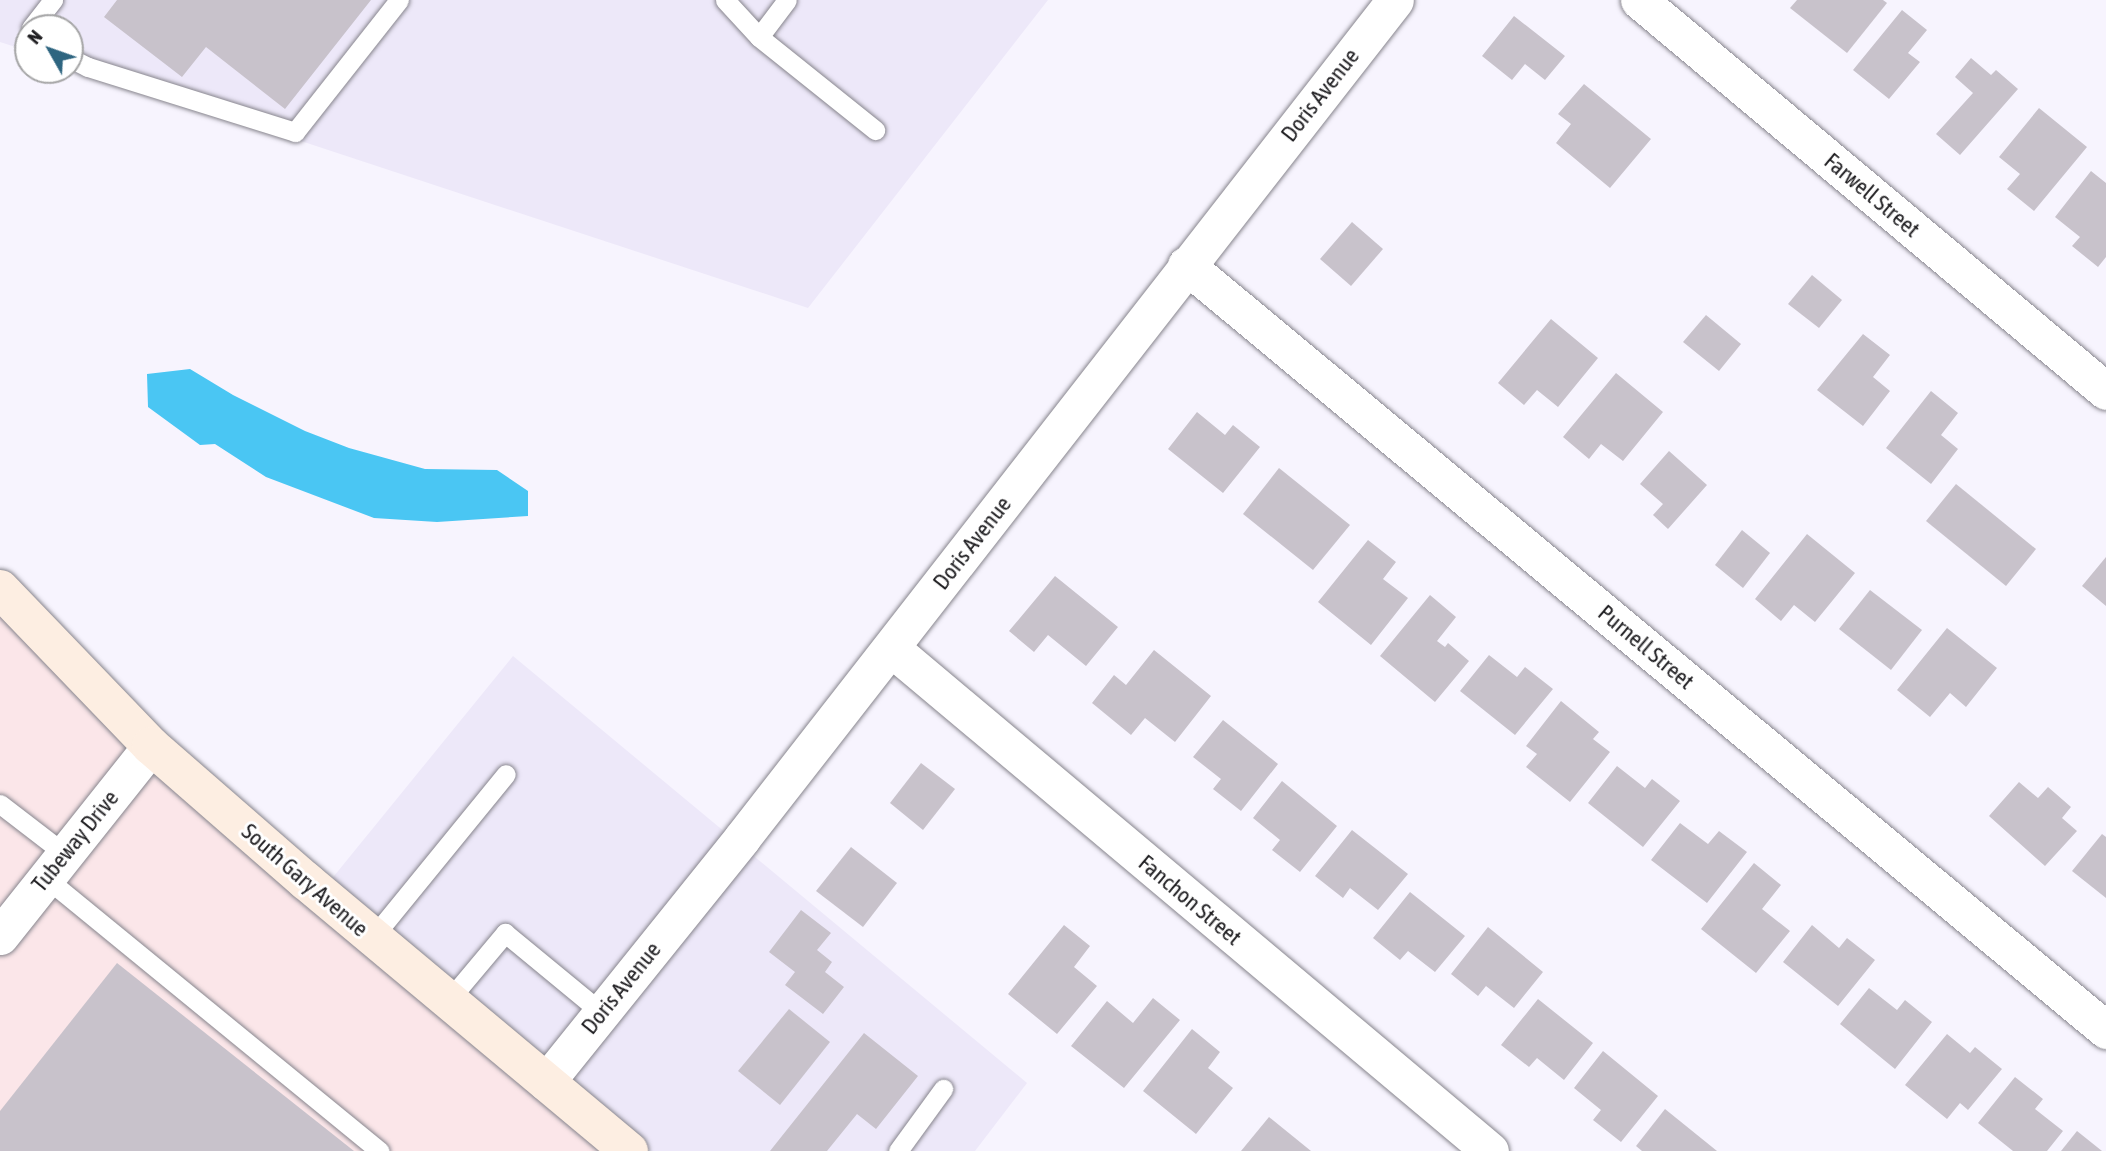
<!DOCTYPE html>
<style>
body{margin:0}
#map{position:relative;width:2106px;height:1151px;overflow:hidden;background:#f7f4fe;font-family:"Asap Condensed",sans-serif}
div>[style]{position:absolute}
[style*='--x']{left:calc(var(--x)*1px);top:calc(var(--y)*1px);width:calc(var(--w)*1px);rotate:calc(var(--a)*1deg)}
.built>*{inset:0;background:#ede8f9}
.industrial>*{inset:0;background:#fbe6e9}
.water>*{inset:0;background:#4ac6f3}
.building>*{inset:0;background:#c8c2cb}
.roads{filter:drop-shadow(0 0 2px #87858d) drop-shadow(0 0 2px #87858d)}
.service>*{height:19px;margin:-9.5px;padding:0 9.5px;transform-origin:9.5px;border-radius:9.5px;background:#fff}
.minor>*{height:37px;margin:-18.5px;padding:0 18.5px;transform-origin:18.5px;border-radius:18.5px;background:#fff}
.secondary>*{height:38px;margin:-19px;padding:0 19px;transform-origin:19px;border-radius:19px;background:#fdeee2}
span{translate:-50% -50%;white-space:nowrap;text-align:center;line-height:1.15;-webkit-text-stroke:6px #fff;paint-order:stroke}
.street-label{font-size:23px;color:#1f1e21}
.north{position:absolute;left:14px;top:14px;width:70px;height:70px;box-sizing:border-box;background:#fff;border:2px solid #a5a5a6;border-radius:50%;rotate:310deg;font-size:19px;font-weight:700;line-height:28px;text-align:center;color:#1f1e21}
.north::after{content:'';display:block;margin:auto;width:24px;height:32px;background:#2e6580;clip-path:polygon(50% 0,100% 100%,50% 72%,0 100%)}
</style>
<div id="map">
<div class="built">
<div style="clip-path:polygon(0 0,1048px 0,808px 308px,70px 65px,70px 28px,28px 28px,28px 51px,0 42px)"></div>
<div style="clip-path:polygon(513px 656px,1027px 1083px,975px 1151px,651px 1151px,330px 881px)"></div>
</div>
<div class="industrial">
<div style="clip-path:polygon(0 611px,617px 1151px,0 1151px)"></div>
</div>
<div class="water">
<div style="clip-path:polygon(190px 369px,233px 395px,305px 431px,349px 448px,425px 469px,497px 470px,528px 491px,528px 516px,437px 522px,374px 518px,266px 477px,215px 444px,200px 445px,148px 407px,147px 374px)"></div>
</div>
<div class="building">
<div style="clip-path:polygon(117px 0,371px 0,285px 109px,206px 47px,182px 77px,104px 17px)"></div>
<div style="clip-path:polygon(1797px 0,1883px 0,1887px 3px,1847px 53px,1790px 8px)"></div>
<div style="clip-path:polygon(1902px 10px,1927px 30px,1908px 53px,1920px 62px,1889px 99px,1853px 70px)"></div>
<div style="clip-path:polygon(1514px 16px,1565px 56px,1545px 80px,1525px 64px,1512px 80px,1482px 56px)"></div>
<div style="clip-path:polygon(1971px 58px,1991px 75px,1996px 70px,2018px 89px,1960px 155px,1936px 134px,1973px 93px,1955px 77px)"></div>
<div style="clip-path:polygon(1584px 84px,1651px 139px,1610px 188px,1556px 143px,1571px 124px,1558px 114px)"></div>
<div style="clip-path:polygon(2039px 108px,2087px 147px,2034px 211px,2007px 189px,2020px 174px,1999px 157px)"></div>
<div style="clip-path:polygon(2091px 171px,2106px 183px,2106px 257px,2098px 267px,2072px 246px,2080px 237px,2055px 217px)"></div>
<div style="clip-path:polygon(1352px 222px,1383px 249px,1351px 286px,1320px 259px)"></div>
<div style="clip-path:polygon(1812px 275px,1842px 300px,1819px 328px,1788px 304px)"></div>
<div style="clip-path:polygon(1706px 315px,1741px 344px,1719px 371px,1683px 342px)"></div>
<div style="clip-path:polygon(1551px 319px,1598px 358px,1558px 407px,1537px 390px,1524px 405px,1498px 383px)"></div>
<div style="clip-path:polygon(1863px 334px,1890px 355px,1873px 377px,1890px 391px,1863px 426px,1817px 390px)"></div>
<div style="clip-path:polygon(1616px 373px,1663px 412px,1623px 461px,1601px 444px,1589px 459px,1563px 437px)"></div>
<div style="clip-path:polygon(1931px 391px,1958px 413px,1941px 435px,1958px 449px,1931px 484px,1886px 448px)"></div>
<div style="clip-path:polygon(1197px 412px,1225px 435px,1233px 425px,1260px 447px,1223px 493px,1168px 449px)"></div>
<div style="clip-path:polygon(1669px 451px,1707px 485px,1668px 529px,1653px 515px,1663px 504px,1640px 484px)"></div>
<div style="clip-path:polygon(1279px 468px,1350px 525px,1313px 570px,1243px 514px)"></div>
<div style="clip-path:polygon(1956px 484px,2036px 549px,2006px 586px,1926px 521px)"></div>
<div style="clip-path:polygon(1742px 530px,1770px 553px,1743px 588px,1715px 565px)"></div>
<div style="clip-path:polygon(1807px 534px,1855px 573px,1815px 622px,1794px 605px,1781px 621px,1755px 599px)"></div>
<div style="clip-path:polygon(1368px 540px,1396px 562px,1383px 579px,1408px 598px,1371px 645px,1318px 602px)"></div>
<div style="clip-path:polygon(2106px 557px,2106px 606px,2082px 586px)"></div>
<div style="clip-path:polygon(1055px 576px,1118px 627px,1086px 666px,1048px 635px,1034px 652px,1009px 631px)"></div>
<div style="clip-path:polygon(1870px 590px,1922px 630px,1891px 670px,1839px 629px)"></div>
<div style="clip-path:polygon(1430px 595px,1456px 617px,1437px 641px,1445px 647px,1448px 643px,1469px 661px,1435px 702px,1380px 656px)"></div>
<div style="clip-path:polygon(1947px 628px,1997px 668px,1966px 707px,1950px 693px,1930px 717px,1897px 690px)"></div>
<div style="clip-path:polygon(1154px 650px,1211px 696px,1175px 742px,1145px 718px,1131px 735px,1092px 703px,1114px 675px,1126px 685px)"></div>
<div style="clip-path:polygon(1489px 655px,1517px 677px,1525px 667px,1553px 689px,1515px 735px,1460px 691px)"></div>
<div style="clip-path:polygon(1561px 701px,1599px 732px,1593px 739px,1610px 752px,1570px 802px,1526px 767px,1537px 754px,1526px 746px)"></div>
<div style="clip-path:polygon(1223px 720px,1278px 764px,1241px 811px,1213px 789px,1221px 779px,1193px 757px)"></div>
<div style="clip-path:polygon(921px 763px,955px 789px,923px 830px,890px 803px)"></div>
<div style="clip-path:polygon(1617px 766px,1645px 788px,1652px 779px,1680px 801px,1643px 847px,1588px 803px)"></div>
<div style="clip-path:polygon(1282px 781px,1337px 826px,1300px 872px,1272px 850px,1280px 840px,1253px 818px)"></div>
<div style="clip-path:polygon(2019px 782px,2038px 798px,2048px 787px,2071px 807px,2062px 818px,2077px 831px,2045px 866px,1989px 816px)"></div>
<div style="clip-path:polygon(1680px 823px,1708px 844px,1719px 831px,1747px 852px,1707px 903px,1651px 860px)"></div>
<div style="clip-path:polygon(1352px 830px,1408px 874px,1378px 910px,1350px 888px,1343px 898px,1315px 876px)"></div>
<div style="clip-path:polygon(2102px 834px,2106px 837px,2106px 898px,2072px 871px)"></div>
<div style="clip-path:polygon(851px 847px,897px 883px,863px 927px,816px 891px)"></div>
<div style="clip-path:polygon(1754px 863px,1781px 885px,1762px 909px,1790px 931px,1756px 973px,1701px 929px)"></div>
<div style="clip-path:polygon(1410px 892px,1465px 936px,1435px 972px,1408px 951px,1400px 960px,1373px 938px)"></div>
<div style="clip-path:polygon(801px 910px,831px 933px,817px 950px,832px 962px,825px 972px,844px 987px,823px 1014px,785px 985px,795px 972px,769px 952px)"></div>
<div style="clip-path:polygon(1064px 925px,1090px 946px,1074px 967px,1097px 986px,1057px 1034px,1008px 994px)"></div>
<div style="clip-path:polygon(1812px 925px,1839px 948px,1847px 938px,1875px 960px,1838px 1006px,1783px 962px)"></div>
<div style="clip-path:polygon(1488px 927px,1543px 972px,1514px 1008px,1486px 986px,1478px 996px,1451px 974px)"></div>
<div style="clip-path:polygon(117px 963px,354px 1151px,0 1151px,0 1111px)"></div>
<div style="clip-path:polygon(1869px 988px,1897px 1010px,1905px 1000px,1932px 1022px,1895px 1069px,1840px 1024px)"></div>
<div style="clip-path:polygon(1153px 998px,1180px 1020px,1124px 1088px,1071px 1046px,1107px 1001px,1133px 1023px)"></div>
<div style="clip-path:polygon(1538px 999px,1593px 1043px,1564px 1080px,1537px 1058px,1529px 1067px,1501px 1045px)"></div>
<div style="clip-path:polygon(789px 1009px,830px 1042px,780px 1105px,738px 1071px)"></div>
<div style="clip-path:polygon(1192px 1029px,1220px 1052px,1208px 1068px,1233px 1088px,1196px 1134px,1143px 1091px)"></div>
<div style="clip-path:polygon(864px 1033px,918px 1076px,876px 1129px,857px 1114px,827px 1151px,770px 1151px)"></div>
<div style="clip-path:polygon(1947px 1034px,1970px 1053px,1975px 1047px,2002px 1069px,1968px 1110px,1960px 1103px,1947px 1119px,1905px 1085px)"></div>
<div style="clip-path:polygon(1603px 1051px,1658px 1096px,1621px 1142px,1593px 1120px,1601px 1110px,1574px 1088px)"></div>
<div style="clip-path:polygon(2015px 1077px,2043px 1099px,2035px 1109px,2063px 1131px,2047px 1151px,2013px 1151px,1978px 1123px)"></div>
<div style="clip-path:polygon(1665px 1109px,1717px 1151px,1642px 1151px,1636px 1146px)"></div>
<div style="clip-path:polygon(1269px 1117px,1311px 1151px,1241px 1151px)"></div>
<div style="clip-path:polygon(2077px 1131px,2102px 1151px,2061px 1151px)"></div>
</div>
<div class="roads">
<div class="service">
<div style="--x:725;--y:0;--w:50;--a:47.4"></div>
<div style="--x:759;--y:37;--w:46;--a:-52.9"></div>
<div style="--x:31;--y:28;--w:36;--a:-52"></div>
<div style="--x:759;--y:37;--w:149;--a:38.7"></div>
<div style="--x:70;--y:58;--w:20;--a:27"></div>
<div style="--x:88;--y:67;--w:217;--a:17.4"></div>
<div style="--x:295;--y:132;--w:168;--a:-51.8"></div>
<div style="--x:0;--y:804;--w:82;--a:37.6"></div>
<div style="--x:46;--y:878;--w:431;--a:39.3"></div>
<div style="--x:373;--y:937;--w:210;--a:-50.8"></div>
<div style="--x:448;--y:1001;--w:89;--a:-50"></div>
<div style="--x:505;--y:933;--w:126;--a:39.5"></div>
<div style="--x:898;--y:1151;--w:77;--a:-54"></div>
</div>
<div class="minor">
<div style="--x:1639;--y:0;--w:609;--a:39.94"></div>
<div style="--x:1186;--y:265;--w:1197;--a:39.74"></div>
<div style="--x:891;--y:648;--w:782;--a:40.02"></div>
<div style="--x:0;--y:936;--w:243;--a:-51.5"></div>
<div style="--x:546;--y:1082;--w:313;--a:-51.2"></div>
<div style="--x:742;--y:838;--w:1062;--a:-52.07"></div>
</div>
<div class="secondary">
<div style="--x:0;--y:589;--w:218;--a:46.1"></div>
<div style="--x:151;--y:746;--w:206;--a:41.1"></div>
<div style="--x:306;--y:881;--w:421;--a:39.9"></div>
</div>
</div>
<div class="street-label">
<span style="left:1320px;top:95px;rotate:-52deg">Doris Avenue</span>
<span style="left:1872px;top:195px;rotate:40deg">Farwell Street</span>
<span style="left:972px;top:543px;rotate:-52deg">Doris Avenue</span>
<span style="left:1646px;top:647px;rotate:40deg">Purnell Street</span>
<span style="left:75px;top:841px;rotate:-51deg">Tubeway Drive</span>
<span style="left:305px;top:880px;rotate:41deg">South Gary Avenue</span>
<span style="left:1190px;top:900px;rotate:40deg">Fanchon Street</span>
<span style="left:621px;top:988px;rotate:-51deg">Doris Avenue</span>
</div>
<div class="north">N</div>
</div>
